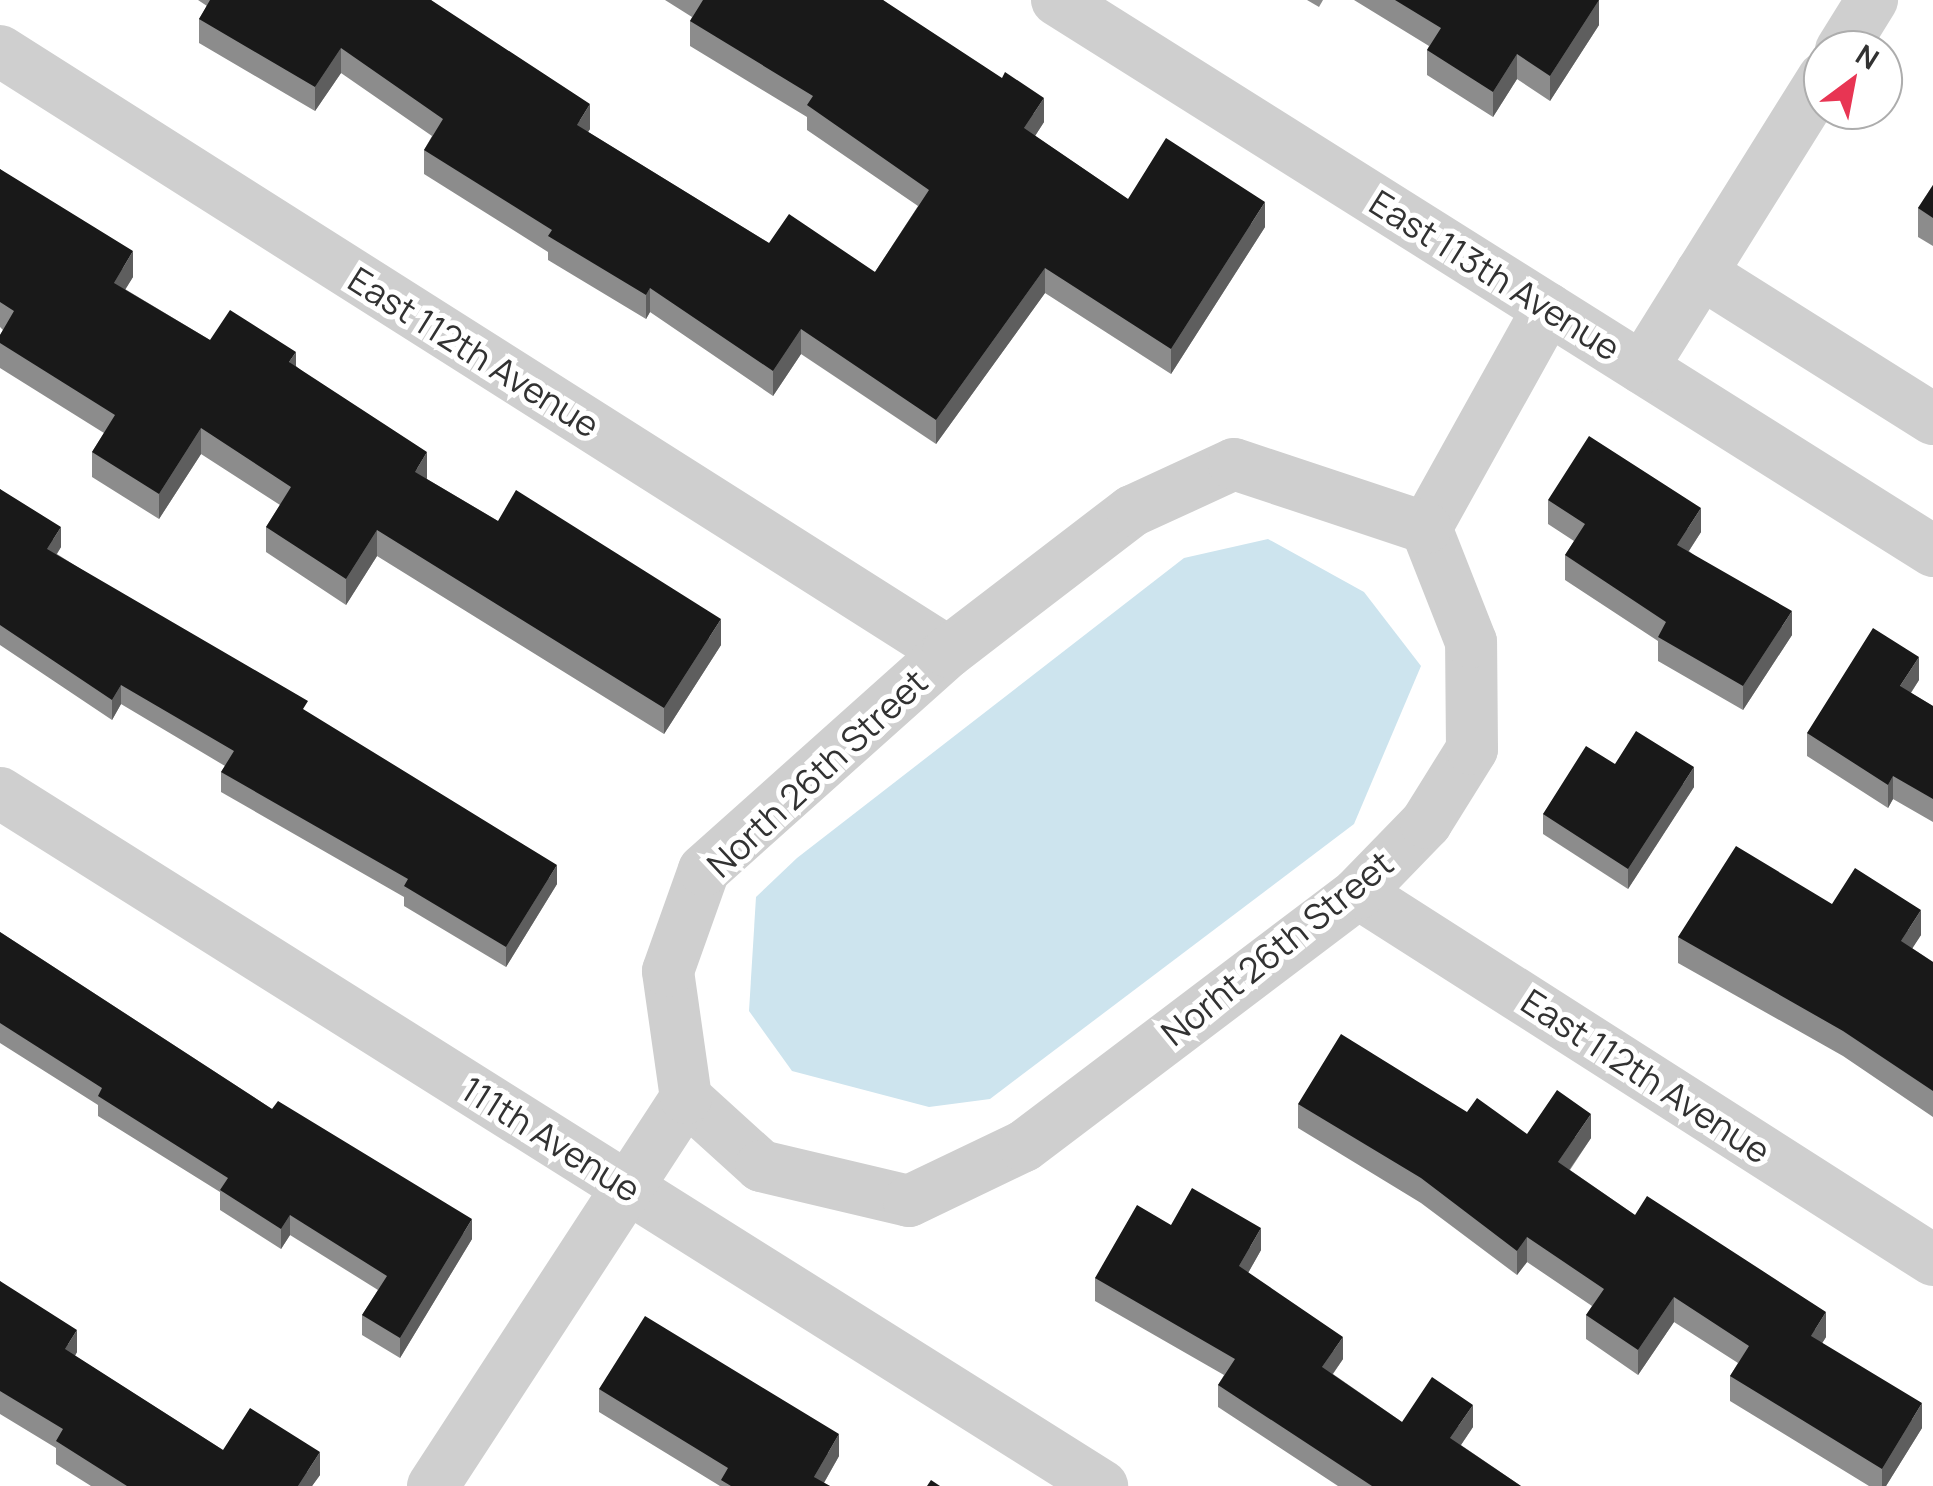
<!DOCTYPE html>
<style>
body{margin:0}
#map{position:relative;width:1933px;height:1486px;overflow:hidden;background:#fff;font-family:Manrope,sans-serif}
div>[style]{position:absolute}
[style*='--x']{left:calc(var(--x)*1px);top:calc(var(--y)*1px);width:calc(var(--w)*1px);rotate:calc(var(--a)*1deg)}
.water>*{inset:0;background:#cde4ee}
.street>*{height:52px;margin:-26px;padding:0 26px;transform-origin:26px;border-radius:26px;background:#cfcfcf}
.wall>*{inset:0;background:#8c8c8c}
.shaded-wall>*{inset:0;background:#5e5e5e}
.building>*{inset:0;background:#191919}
span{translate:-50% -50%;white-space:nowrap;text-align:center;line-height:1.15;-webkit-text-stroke:10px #fff;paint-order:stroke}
.street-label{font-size:35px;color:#323232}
.north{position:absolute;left:1803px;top:30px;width:100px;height:100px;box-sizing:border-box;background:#fff;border:2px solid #adadad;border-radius:50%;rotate:32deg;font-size:28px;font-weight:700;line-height:40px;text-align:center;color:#323232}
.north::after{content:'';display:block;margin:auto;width:35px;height:45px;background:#e83553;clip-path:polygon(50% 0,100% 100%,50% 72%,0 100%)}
</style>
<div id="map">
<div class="water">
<div style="clip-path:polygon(1268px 539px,1364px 592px,1421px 666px,1354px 824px,990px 1099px,929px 1107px,792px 1071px,749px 1011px,756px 897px,797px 858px,1184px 558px)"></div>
</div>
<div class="street">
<div style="--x:1057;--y:0;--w:1035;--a:32.17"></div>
<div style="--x:1841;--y:50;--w:59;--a:-58.2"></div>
<div style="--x:0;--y:51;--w:1122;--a:32.37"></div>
<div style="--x:1701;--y:273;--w:274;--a:32.2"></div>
<div style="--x:1642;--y:368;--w:342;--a:-58"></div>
<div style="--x:0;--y:793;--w:1302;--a:32.16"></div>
<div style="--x:1358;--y:893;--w:682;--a:32.55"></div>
<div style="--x:686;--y:1098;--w:101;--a:42.2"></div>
<div style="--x:761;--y:1166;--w:152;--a:13.3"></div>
<div style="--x:909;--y:1201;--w:127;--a:-25.6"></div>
<div style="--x:1024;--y:1146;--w:419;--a:-37.1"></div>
<div style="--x:1358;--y:893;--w:98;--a:-45.8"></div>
<div style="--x:1426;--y:823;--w:87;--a:-58.1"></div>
<div style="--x:1472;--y:749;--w:107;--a:-90.5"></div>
<div style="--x:1471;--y:642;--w:123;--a:-111.5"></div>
<div style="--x:1426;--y:528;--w:251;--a:-60.9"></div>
<div style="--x:433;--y:1486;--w:463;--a:-56.9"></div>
<div style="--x:686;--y:1098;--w:128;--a:-98.1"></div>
<div style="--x:668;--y:971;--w:107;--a:-70.4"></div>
<div style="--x:704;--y:870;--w:327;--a:-41.8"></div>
<div style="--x:948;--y:652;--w:232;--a:-37.5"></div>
<div style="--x:1132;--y:511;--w:112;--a:-24.7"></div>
<div style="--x:1234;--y:464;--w:202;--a:18.4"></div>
</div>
<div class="wall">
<div style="clip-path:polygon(198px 0,431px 0,590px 129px,588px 132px,769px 243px,875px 272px,918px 206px,807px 130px,807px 117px,690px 46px,690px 21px,692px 17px,665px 0,883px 0,1044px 122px,1035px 136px,1128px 199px,1265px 227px,1171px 374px,1045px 293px,936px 444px,801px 354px,773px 396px,650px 312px,646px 319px,548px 260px,548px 252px,424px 174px,424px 150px,432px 136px,341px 73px,315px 111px,199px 43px,199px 19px,207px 6px)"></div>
<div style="clip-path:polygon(1307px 0,1323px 0,1319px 7px)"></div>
<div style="clip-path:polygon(1354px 0,1599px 0,1599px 25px,1550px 101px,1517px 79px,1493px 117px,1427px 75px,1427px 50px,1429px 46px)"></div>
<div style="clip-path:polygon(0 169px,133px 277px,125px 289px,210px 340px,296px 366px,427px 478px,427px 479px,498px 521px,721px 645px,664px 734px,377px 556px,346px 605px,266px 552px,266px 527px,280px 505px,201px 454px,159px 519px,92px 477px,92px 452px,104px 433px,0 368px,0 335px,3px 330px,0 327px)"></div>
<div style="clip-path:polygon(1933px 185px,1933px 246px,1918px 237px,1918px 208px)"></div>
<div style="clip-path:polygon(0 489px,61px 547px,57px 554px,308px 713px,557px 884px,506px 967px,404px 906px,404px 897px,221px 792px,221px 772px,225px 766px,121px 704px,112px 720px,0 645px)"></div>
<div style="clip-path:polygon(1548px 500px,1701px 532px,1689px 551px,1792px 635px,1743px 710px,1658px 661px,1658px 641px,1565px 580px,1565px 555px,1574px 541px,1548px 524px)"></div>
<div style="clip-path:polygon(1919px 680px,1911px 693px,1933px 706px,1933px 822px,1893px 799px,1888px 808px,1807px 756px,1807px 733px)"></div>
<div style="clip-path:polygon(1615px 764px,1694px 787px,1628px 889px,1543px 834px,1543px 814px)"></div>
<div style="clip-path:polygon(1832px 904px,1921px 935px,1912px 948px,1933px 962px,1933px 1117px,1843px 1056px,1678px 963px,1678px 937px)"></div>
<div style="clip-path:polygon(0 932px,472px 1239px,400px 1358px,362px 1335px,362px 1315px,378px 1290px,290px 1235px,281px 1249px,220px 1210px,220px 1192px,98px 1116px,98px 1105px,0 1043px)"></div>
<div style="clip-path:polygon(1298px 1104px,1467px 1112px,1527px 1134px,1591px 1138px,1570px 1170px,1635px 1215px,1826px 1337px,1822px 1343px,1922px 1428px,1886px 1486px,1869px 1486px,1730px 1401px,1730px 1376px,1738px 1363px,1674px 1322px,1638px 1375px,1586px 1339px,1586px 1315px,1592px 1306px,1527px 1262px,1517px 1275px,1421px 1203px,1298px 1128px)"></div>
<div style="clip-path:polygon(1171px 1225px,1261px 1250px,1248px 1273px,1343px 1359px,1333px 1374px,1402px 1422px,1473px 1427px,1461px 1445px,1521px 1486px,1338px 1486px,1218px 1407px,1218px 1385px,1224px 1375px,1095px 1301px,1095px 1278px)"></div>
<div style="clip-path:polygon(0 1281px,77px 1352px,75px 1356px,223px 1450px,320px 1475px,312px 1486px,91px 1486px,56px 1464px,56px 1448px,0 1414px)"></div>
<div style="clip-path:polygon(599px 1389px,839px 1456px,824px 1483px,830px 1486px,720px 1486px,599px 1412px)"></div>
</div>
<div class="shaded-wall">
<div style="clip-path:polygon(1599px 0,1599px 25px,1550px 101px,1550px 76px)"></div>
<div style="clip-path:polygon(341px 48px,341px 73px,315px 111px,315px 87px)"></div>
<div style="clip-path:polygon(1517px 54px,1517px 79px,1493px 117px,1493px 92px)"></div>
<div style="clip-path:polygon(1044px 98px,1044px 122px,1024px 153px,1024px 128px)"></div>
<div style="clip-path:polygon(590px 104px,590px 129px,577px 149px,577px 125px)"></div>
<div style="clip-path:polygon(1265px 202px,1265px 227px,1171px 374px,1171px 349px)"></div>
<div style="clip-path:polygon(133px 251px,133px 277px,114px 308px,114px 283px)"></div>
<div style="clip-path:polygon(1045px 268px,1045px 293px,936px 444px,936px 420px)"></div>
<div style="clip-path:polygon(650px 288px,650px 312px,646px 319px,646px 295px)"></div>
<div style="clip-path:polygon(801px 329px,801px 354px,773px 396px,773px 371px)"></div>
<div style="clip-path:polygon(296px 352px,296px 377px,289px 362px)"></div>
<div style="clip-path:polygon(201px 428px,201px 454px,159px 519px,159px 494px)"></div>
<div style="clip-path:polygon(427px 452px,427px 478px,415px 497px,415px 472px)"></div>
<div style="clip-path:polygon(1701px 508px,1701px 532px,1677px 569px,1677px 545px)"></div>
<div style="clip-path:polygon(61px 527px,61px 547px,47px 569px,47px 549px)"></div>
<div style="clip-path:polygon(377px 530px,377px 556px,346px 605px,346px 579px)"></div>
<div style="clip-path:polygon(1792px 611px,1792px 635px,1743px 710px,1743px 686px)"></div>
<div style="clip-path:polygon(721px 619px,721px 645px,664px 734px,664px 708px)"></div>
<div style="clip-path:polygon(1919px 657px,1919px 680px,1900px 709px,1900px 686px)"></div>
<div style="clip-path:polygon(121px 685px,121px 704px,112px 720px,112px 700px)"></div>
<div style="clip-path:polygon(1694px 767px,1694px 787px,1628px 889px,1628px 869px)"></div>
<div style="clip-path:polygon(1893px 776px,1893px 799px,1888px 808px,1888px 785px)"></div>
<div style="clip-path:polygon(557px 865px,557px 884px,506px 967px,506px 947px)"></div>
<div style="clip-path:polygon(1921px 910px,1921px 935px,1901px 966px,1901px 941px)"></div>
<div style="clip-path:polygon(1591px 1114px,1591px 1138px,1558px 1186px,1558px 1162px)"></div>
<div style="clip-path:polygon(290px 1215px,290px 1235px,281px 1249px,281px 1229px)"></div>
<div style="clip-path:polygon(472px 1219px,472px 1239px,400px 1358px,400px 1338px)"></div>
<div style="clip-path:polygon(1261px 1228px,1261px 1250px,1239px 1289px,1239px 1266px)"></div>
<div style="clip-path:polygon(1527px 1237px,1527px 1262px,1517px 1275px,1517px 1251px)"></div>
<div style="clip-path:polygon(1674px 1297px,1674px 1322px,1638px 1375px,1638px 1350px)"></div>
<div style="clip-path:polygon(1826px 1312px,1826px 1337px,1811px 1361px,1811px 1336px)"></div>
<div style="clip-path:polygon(77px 1330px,77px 1352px,65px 1372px,65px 1349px)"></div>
<div style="clip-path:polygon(1343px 1337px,1343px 1359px,1322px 1389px,1322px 1367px)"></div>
<div style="clip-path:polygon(1922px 1403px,1922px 1428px,1886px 1486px,1882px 1486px,1882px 1469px)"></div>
<div style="clip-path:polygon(1473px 1405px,1473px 1427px,1450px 1461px,1450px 1438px)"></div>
<div style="clip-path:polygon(839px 1434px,839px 1456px,822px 1486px,814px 1477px)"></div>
<div style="clip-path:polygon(320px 1452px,320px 1475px,312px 1486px,298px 1486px)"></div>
</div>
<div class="building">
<div style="clip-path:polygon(210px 0,431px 0,590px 104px,577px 125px,769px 243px,789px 214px,875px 272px,929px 190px,807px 105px,813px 96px,690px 21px,703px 0,883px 0,1002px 78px,1005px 72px,1044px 98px,1024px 128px,1128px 199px,1166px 138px,1265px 202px,1171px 349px,1045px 268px,936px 420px,801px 329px,773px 371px,650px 288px,646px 295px,548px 236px,552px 230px,424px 150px,443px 119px,341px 48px,315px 87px,199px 19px)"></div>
<div style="clip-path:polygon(1395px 0,1599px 0,1550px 76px,1517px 54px,1493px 92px,1427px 50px,1441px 28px)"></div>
<div style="clip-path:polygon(0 169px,133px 251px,114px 283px,210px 340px,230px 310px,296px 352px,289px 362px,427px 452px,415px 472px,498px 521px,516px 490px,721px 619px,664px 708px,377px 530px,346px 579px,266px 527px,291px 487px,201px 428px,159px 494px,92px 452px,115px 415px,0 343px,0 335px,14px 311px,0 302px)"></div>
<div style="clip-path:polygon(1933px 185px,1933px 218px,1918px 208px)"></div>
<div style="clip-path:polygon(1589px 436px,1701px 508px,1677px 545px,1792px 611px,1743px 686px,1658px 637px,1666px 622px,1565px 555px,1585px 524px,1548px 500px)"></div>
<div style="clip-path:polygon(0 489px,61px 527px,47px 549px,308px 701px,303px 709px,557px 865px,506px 947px,404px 886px,408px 879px,221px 772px,234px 751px,121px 685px,112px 700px,0 625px)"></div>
<div style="clip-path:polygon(1873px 628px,1919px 657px,1900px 686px,1933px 706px,1933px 799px,1893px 776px,1888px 785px,1807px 733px)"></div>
<div style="clip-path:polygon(1636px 731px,1694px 767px,1628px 869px,1543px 814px,1586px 746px,1615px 764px)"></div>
<div style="clip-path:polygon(1736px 846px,1832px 904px,1855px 868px,1921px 910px,1901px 941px,1933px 962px,1933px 1091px,1843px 1031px,1678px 937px)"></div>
<div style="clip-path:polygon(0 932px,272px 1109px,278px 1101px,472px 1219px,400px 1338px,362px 1315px,387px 1276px,290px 1215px,281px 1229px,220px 1190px,228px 1178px,98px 1096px,102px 1088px,0 1023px)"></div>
<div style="clip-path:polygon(1341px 1034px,1467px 1112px,1477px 1098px,1527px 1134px,1557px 1090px,1591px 1114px,1558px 1162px,1635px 1215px,1647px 1196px,1826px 1312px,1811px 1336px,1922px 1403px,1882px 1469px,1730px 1376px,1749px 1346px,1674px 1297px,1638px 1350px,1586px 1315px,1604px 1289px,1527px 1237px,1517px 1251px,1421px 1178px,1298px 1104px)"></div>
<div style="clip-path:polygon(1192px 1188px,1261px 1228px,1239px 1266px,1343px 1337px,1322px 1367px,1402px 1422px,1432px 1377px,1473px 1405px,1450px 1438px,1521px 1486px,1372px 1486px,1218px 1385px,1235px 1359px,1095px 1278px,1137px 1205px,1171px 1225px)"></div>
<div style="clip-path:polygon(0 1281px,77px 1330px,65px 1349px,223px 1450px,250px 1408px,320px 1452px,298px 1486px,127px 1486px,56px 1441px,63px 1429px,0 1391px)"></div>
<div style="clip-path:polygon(645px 1316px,839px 1434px,814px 1477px,830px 1486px,731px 1486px,721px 1480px,728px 1468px,599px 1389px)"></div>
<div style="clip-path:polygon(931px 1480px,940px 1486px,927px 1486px)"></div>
</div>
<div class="street-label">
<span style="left:1495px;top:275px;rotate:32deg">East 113th Avenue</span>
<span style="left:474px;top:352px;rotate:32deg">East 112th Avenue</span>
<span style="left:817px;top:773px;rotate:-43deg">North 26th Street</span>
<span style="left:1277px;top:948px;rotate:-39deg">Norht 26th Street</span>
<span style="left:1646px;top:1076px;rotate:33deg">East 112th Avenue</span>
<span style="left:551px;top:1139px;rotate:32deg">111th Avenue</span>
</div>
<div class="north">N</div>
</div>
